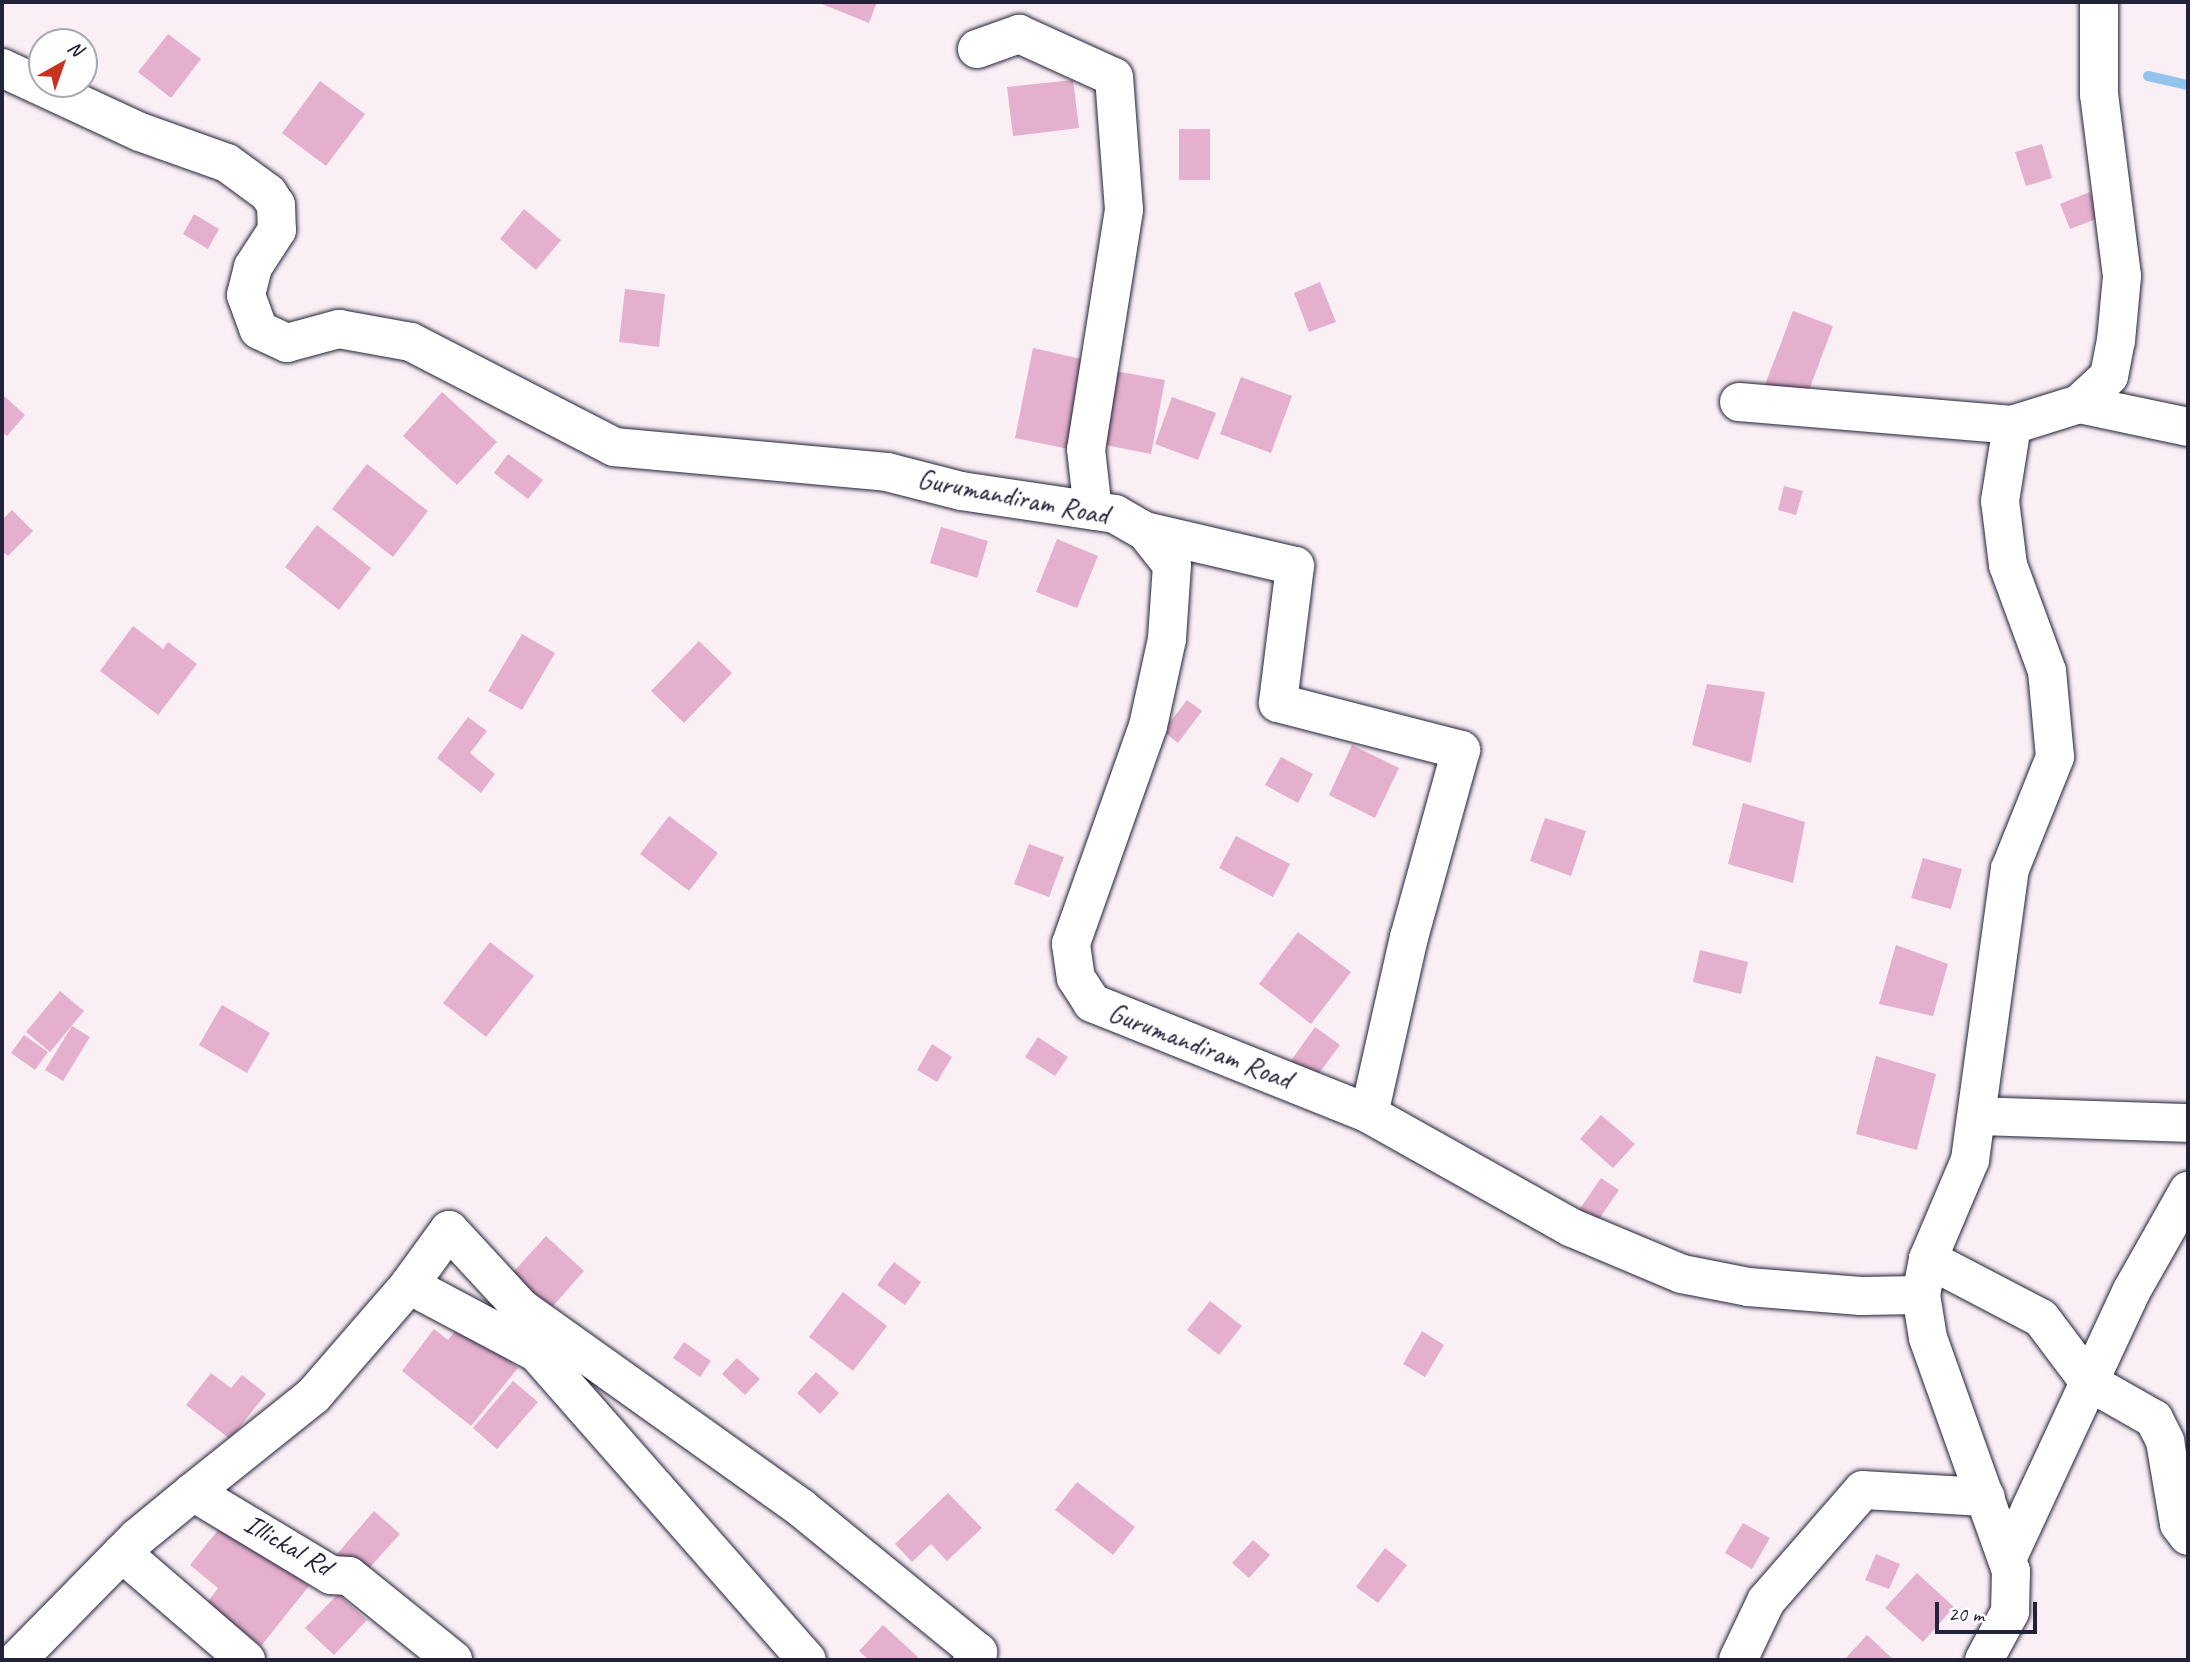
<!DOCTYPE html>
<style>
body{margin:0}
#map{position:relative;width:2190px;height:1662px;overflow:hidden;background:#faeff5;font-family:Caveat,sans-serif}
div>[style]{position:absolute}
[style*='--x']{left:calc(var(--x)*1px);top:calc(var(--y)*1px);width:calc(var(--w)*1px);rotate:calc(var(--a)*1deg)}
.stream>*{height:10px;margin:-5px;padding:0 5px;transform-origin:5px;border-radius:5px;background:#92c5ee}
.building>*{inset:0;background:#e4b0cd}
.roads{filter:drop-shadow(0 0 2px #22223b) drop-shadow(0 0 2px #22223b)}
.minor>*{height:38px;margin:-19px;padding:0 19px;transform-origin:19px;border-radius:19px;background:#fff}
span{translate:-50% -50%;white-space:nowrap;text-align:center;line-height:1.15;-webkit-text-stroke:7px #fff;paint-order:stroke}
.street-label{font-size:28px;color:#22223b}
.frame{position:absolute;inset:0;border:4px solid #22223b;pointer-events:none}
.north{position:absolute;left:28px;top:28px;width:70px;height:70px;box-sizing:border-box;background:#fff;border:2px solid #a7a7b1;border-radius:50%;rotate:40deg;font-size:19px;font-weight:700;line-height:28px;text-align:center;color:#22223b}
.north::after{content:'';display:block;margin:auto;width:24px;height:32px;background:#c8321e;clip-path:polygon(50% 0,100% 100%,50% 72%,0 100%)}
.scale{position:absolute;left:1935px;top:1602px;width:102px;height:32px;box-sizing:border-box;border:4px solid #22223b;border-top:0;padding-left:9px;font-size:21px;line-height:24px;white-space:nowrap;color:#22223b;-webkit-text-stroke:5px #fff;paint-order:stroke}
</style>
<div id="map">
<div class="stream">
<div style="--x:2148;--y:76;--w:41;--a:12.7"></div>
</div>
<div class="building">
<div style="clip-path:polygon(817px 2px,877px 2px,869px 23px)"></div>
<div style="clip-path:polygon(168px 34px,201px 59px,171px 98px,138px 72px)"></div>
<div style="clip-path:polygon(1073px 80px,1079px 128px,1013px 136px,1007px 87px)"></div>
<div style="clip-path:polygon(320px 81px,365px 114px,326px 166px,282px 133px)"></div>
<div style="clip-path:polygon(1179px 129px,1210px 129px,1210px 180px,1179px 180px)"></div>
<div style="clip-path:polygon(2042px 144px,2052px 178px,2026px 186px,2015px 152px)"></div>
<div style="clip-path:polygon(2090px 192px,2099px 218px,2070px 229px,2060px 204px)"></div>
<div style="clip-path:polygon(524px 209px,561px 240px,536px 270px,500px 239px)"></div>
<div style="clip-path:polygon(194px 214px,219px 229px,208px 249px,183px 234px)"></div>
<div style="clip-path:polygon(1320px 282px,1336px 322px,1309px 332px,1294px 293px)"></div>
<div style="clip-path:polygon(625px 289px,665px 294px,659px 347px,619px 342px)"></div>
<div style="clip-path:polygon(1793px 311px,1833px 326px,1805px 401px,1765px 385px)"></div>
<div style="clip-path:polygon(1033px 348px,1090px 361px,1079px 451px,1015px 438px)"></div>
<div style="clip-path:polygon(1104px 369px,1165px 380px,1151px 454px,1090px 442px)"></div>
<div style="clip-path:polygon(1241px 377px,1292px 396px,1271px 453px,1220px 434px)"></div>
<div style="clip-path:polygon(442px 392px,497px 442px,457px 485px,403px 436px)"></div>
<div style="clip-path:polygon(2px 394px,25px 415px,7px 436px,2px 432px)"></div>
<div style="clip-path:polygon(1172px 397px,1216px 413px,1198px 460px,1155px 444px)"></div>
<div style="clip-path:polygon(508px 454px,543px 480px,528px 499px,494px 473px)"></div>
<div style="clip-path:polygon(367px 464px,428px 511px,393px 557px,332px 509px)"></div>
<div style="clip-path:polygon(1784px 486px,1803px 491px,1796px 515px,1778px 510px)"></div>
<div style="clip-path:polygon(12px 510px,33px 531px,8px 556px,2px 551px,2px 520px)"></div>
<div style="clip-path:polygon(317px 525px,371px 568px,339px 610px,285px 567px)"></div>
<div style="clip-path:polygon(941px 527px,988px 541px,977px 578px,930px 563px)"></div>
<div style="clip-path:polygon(1057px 539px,1098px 556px,1077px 608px,1036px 592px)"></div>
<div style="clip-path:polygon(133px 626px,163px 649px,168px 642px,197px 664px,158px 715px,100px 671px)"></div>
<div style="clip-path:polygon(522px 634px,555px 653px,522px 710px,488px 691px)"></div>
<div style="clip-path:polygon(699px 641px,732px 673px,684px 723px,651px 691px)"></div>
<div style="clip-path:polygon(1707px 684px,1765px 692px,1751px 763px,1692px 745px)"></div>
<div style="clip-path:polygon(1187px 700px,1202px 711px,1178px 743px,1163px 731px)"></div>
<div style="clip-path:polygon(468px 717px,487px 731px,470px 753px,495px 774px,481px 793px,437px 758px)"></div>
<div style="clip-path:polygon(1352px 745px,1399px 768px,1375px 818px,1329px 795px)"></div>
<div style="clip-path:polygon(1281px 757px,1313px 774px,1298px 803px,1265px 785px)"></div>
<div style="clip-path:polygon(1743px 803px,1805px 822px,1793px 883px,1728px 864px)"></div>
<div style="clip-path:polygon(669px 816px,718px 853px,689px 891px,640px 854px)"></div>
<div style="clip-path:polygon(1545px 818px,1586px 831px,1571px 876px,1530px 861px)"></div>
<div style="clip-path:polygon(1236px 836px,1290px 864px,1273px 897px,1219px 868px)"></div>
<div style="clip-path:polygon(1029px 844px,1064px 857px,1049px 897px,1014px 884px)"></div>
<div style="clip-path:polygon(1923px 858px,1962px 869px,1951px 909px,1911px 898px)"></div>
<div style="clip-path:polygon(1298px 932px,1351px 972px,1311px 1024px,1259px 984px)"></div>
<div style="clip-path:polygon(490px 942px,534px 976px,486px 1037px,443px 1003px)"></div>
<div style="clip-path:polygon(1896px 945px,1948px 964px,1933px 1016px,1879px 1004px)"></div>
<div style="clip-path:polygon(1700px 950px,1748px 962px,1741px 994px,1693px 982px)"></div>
<div style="clip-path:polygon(60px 991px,84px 1011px,50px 1052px,26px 1032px)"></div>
<div style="clip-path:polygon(222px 1005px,270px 1033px,247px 1073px,199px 1045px)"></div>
<div style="clip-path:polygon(72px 1026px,90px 1037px,63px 1081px,45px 1070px)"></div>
<div style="clip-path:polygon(1315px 1027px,1340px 1045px,1314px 1080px,1290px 1062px)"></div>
<div style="clip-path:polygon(24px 1035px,48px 1052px,35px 1070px,11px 1053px)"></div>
<div style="clip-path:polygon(1038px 1037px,1068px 1057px,1055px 1076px,1025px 1057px)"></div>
<div style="clip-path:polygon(932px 1044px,952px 1057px,937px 1082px,917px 1070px)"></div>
<div style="clip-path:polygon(1876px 1056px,1936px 1074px,1917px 1150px,1856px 1134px)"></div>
<div style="clip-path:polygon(1601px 1115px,1635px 1144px,1613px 1168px,1580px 1139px)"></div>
<div style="clip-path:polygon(1601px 1178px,1619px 1190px,1597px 1222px,1579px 1210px)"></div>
<div style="clip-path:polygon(546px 1236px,584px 1271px,545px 1315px,506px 1280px)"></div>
<div style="clip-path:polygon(894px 1262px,921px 1282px,905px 1305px,877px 1285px)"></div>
<div style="clip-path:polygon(843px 1292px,887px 1326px,853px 1371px,809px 1337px)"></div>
<div style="clip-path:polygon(1210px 1301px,1242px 1326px,1219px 1355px,1187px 1330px)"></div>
<div style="clip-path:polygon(461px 1323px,518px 1368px,471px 1426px,402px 1371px,434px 1329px,448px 1340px)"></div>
<div style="clip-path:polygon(1422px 1331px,1444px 1345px,1425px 1377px,1403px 1364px)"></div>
<div style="clip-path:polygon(684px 1342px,711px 1361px,700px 1377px,673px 1358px)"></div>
<div style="clip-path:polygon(737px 1358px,760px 1379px,745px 1395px,722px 1374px)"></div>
<div style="clip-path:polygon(816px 1372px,839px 1393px,820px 1414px,797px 1393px)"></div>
<div style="clip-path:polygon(211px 1373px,231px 1388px,242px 1375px,266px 1394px,230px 1439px,186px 1405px)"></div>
<div style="clip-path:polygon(513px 1381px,538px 1402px,497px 1449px,473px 1428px)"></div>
<div style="clip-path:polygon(1077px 1482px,1135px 1527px,1113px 1555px,1055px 1510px)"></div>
<div style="clip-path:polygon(948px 1493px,982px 1528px,947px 1561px,931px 1544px,912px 1562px,895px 1544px)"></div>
<div style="clip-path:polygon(374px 1511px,400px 1534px,362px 1576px,337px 1554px)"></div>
<div style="clip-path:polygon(226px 1520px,309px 1586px,261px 1646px,207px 1603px,218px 1588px,190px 1565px)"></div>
<div style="clip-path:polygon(1743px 1523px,1770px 1538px,1752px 1569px,1725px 1553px)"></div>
<div style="clip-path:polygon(1253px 1540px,1270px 1555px,1249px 1578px,1232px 1563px)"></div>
<div style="clip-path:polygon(1385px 1548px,1407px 1565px,1378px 1603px,1356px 1587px)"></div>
<div style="clip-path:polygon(1876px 1554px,1900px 1564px,1889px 1589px,1865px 1580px)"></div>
<div style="clip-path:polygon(1917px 1573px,1954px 1607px,1923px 1642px,1885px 1608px)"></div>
<div style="clip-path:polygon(338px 1594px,367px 1620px,334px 1655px,305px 1628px)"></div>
<div style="clip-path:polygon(883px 1625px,918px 1657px,915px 1660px,869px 1660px,859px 1651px)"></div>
<div style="clip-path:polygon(1867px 1635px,1894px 1660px,1844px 1660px)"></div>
</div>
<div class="roads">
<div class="minor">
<div style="--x:977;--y:49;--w:45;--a:-19.7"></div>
<div style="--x:1019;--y:34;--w:104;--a:24.4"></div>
<div style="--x:1114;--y:77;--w:133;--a:85.7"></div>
<div style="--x:1124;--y:210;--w:242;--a:99"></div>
<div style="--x:1086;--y:449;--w:62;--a:83.6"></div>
<div style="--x:2;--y:68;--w:152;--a:24.9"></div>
<div style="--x:140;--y:132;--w:92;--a:19.6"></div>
<div style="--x:227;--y:163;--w:51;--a:36.2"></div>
<div style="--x:268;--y:193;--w:14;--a:56"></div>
<div style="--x:276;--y:205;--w:25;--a:88"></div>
<div style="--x:277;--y:230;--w:44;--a:123"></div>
<div style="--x:253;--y:267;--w:29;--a:104"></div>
<div style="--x:246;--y:295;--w:37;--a:70"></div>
<div style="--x:259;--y:330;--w:31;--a:25"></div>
<div style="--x:287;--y:343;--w:54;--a:-15.1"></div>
<div style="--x:339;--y:329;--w:73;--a:10.2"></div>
<div style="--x:411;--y:342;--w:229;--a:27.3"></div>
<div style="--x:614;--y:447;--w:274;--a:5.2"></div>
<div style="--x:887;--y:472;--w:76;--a:14.4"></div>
<div style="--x:961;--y:491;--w:156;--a:8.5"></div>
<div style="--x:1115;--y:514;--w:34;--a:30"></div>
<div style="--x:1145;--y:531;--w:43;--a:51.5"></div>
<div style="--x:1172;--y:565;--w:74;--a:93.9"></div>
<div style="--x:1167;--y:639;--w:89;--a:102.3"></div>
<div style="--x:1148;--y:726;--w:231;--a:109.5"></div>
<div style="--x:1071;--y:944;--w:34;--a:82"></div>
<div style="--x:1076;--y:978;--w:30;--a:57"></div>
<div style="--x:1092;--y:1003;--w:298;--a:21.8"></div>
<div style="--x:1369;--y:1114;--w:231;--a:29.3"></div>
<div style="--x:1570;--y:1227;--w:121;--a:22.8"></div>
<div style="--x:1682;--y:1274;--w:67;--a:11.1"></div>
<div style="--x:1748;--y:1287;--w:113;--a:4.6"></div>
<div style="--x:1861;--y:1296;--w:60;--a:-1"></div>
<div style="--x:1739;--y:402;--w:274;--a:4.8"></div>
<div style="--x:2079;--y:404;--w:111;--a:11.9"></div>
<div style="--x:1145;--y:531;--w:154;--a:13.1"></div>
<div style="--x:1295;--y:566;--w:138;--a:97.1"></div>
<div style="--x:1278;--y:703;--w:189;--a:14.4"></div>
<div style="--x:1461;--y:750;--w:194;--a:105.5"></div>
<div style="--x:1409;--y:937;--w:181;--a:102.7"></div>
<div style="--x:1977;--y:1116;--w:211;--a:1.9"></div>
<div style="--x:1928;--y:1259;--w:127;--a:27.6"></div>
<div style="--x:2041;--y:1318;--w:80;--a:53.1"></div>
<div style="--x:2089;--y:1382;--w:75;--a:29.6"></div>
<div style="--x:2154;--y:1419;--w:25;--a:63"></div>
<div style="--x:2165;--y:1441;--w:84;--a:80.4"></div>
<div style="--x:2179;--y:1524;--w:15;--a:53"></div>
<div style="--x:409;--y:1285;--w:68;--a:-54"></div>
<div style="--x:449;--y:1230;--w:106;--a:47.3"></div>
<div style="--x:521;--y:1308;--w:343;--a:35.5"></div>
<div style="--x:800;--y:1507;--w:230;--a:39.2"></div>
<div style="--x:978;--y:1652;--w:10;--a:127"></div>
<div style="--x:193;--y:1492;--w:154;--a:-38.7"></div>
<div style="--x:313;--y:1396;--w:147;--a:-49.1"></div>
<div style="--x:409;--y:1285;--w:145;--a:28"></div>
<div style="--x:537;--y:1353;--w:409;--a:48.7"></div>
<div style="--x:122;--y:1553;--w:164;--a:40.8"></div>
<div style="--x:2008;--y:1557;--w:294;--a:-65.1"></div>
<div style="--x:2132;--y:1290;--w:114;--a:-60.5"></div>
<div style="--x:17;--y:1660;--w:171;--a:-45.5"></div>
<div style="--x:137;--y:1538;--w:72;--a:-39.4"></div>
<div style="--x:193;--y:1492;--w:161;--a:31"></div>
<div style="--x:331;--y:1575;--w:18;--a:3"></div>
<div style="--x:349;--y:1576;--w:134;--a:38.9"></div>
<div style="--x:1738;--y:1660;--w:65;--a:-64.6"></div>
<div style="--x:1766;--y:1601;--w:147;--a:-48.9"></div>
<div style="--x:1863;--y:1490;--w:123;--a:3.3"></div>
<div style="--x:1984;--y:1660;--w:55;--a:-61.6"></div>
<div style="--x:2010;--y:1612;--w:41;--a:-88.6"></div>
<div style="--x:2011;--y:1571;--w:247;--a:-109.6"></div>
<div style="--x:1928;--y:1338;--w:44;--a:-99.2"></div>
<div style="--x:1921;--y:1295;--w:37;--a:-79"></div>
<div style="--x:1928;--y:1259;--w:108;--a:-67"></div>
<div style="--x:1970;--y:1160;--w:294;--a:-82.2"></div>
<div style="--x:2010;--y:869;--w:121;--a:-68.1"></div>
<div style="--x:2055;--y:757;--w:86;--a:-95.3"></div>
<div style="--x:2047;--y:671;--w:113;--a:-110.2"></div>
<div style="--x:2008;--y:565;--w:64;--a:-97.1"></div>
<div style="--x:2000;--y:501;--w:77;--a:-81"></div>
<div style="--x:2012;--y:425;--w:70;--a:-17.4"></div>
<div style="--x:2079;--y:404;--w:41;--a:-43"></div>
<div style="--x:2109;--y:376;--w:36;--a:-79"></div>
<div style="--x:2116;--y:341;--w:65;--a:-84.7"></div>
<div style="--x:2122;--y:276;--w:182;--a:-97.2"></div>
<div style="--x:2099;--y:95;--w:93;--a:-90"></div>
</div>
</div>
<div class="street-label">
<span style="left:1013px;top:497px;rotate:11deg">Gurumandiram Road</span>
<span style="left:1200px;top:1046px;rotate:21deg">Gurumandiram Road</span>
<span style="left:288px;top:1545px;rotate:30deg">Illickal Rd</span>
</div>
<div class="frame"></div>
<div class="north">N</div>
<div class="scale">20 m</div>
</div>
